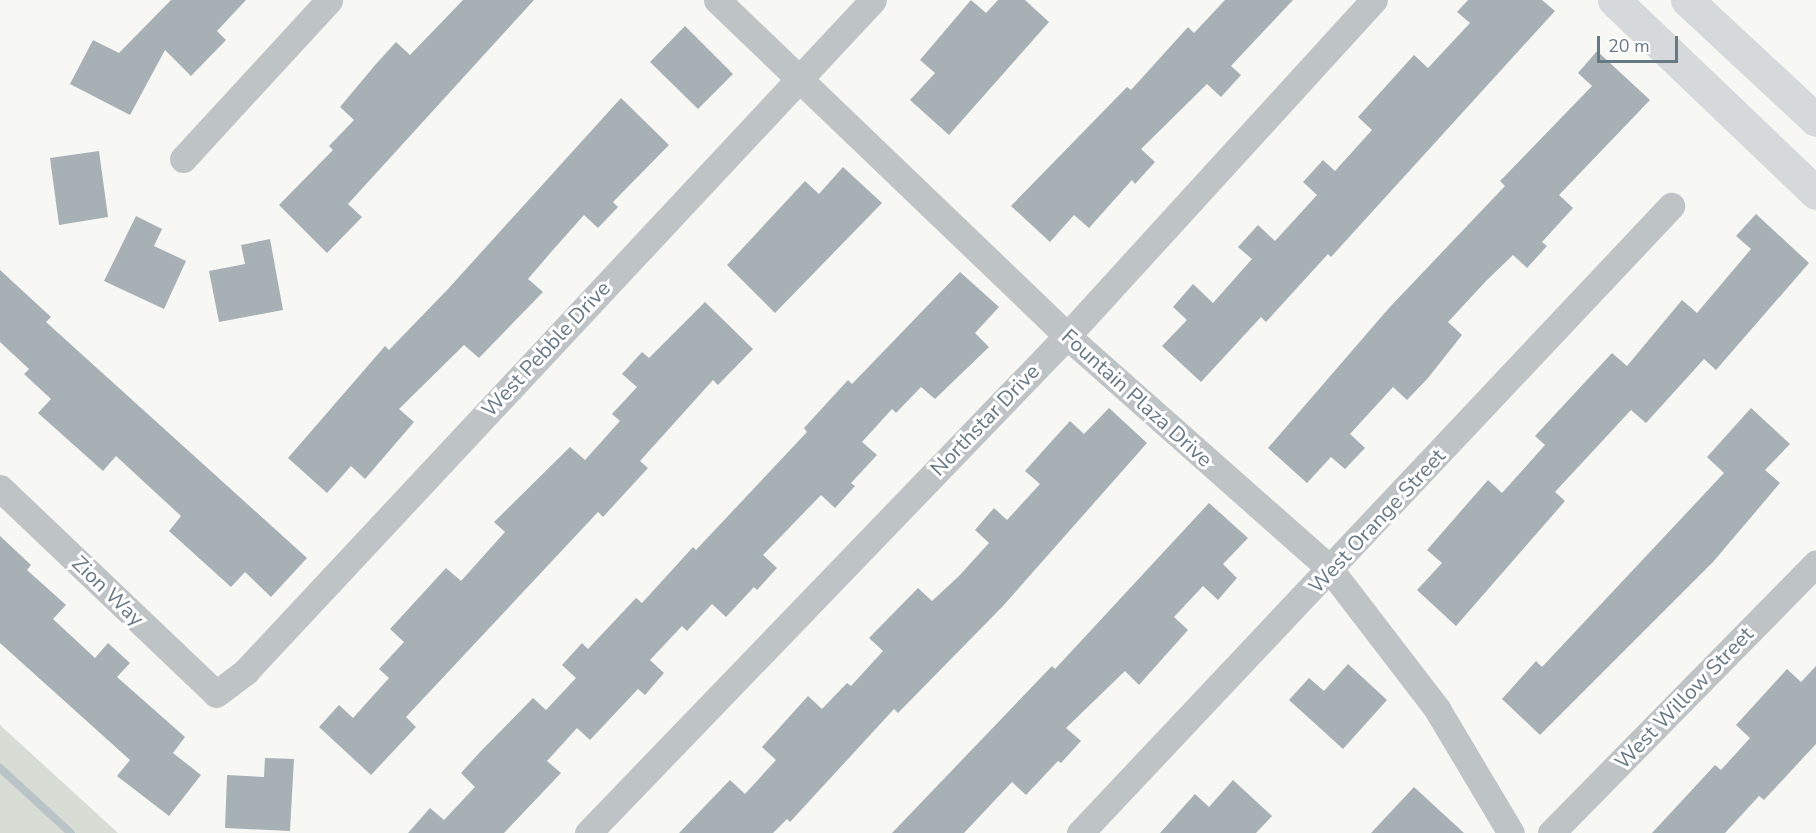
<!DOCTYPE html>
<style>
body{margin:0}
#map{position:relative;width:1816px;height:833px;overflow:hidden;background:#f7f7f4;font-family:"Nunito Sans",sans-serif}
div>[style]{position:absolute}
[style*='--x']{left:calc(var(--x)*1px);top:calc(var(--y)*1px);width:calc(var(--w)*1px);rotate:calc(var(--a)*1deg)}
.green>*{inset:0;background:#d7dcd4}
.stream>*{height:8px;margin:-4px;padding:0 4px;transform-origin:4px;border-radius:4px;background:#b8c4c8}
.building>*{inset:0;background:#a7b0b5}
.street>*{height:27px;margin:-13.5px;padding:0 13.5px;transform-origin:13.5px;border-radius:13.5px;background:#bec3c6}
.secondary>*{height:33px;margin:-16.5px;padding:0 16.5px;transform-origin:16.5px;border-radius:16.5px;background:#d5d9dc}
span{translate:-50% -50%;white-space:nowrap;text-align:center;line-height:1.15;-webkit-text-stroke:6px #fff;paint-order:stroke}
.street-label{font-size:21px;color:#677984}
.scale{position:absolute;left:1597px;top:36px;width:81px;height:27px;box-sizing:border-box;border:3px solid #677984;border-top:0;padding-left:8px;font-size:18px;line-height:21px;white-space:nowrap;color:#677984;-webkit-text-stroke:4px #fff;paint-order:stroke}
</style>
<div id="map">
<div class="green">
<div style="clip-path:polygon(0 725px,118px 833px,0 833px)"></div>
</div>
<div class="stream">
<div style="--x:0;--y:768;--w:96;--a:42.5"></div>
</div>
<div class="building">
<div style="clip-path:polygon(171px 0,246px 0,217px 31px,226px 40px,191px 76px,165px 50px,130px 115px,70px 84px,93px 40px,119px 53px)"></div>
<div style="clip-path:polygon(463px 0,534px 0,348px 204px,362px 217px,327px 253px,279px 205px,333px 150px,329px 146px,354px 120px,340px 107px,376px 64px,396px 42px,410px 55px)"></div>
<div style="clip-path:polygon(971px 0,986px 13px,998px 0,1025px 0,1049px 22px,949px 135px,910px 100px,935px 73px,920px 60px)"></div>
<div style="clip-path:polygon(1225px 0,1293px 0,1231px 66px,1241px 75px,1221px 97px,1207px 84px,1141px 149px,1155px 162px,1135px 184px,1132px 180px,1089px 228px,1074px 215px,1050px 242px,1011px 206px,1127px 87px,1131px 90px,1188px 27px,1194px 33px)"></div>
<div style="clip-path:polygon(1468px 0,1542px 0,1555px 11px,1331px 257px,1328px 254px,1266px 322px,1261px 317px,1201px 382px,1162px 346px,1187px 320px,1173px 307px,1193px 284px,1213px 303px,1252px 259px,1238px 247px,1258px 225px,1275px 241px,1317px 195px,1303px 182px,1323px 160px,1335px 171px,1372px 130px,1358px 117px,1414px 55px,1428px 68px,1470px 23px,1457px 12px)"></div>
<div style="clip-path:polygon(685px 26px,733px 74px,698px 109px,650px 62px)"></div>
<div style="clip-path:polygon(1597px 51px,1650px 100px,1559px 195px,1573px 208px,1542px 242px,1547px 246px,1527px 268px,1513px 255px,1487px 280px,1448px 322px,1462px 335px,1428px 378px,1407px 400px,1393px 387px,1350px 434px,1365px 448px,1345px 469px,1331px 457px,1307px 483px,1268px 448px,1389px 308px,1505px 186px,1500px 181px,1592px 86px,1578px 73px)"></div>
<div style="clip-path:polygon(621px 98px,669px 145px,613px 202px,618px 207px,598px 228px,584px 215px,552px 251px,528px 279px,543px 292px,479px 358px,464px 345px,399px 409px,414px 422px,365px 479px,351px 466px,327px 493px,288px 458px,385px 346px,389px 350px,448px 289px)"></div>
<div style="clip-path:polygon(99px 151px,108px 217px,59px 225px,50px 158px)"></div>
<div style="clip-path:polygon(843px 167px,882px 203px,775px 313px,727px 265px,805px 181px,819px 194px)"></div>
<div style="clip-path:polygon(1756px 214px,1809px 263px,1716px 370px,1704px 359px,1646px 423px,1631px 410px,1555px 492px,1565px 501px,1456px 626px,1417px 590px,1442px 563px,1427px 550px,1488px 480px,1502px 493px,1545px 445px,1535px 436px,1612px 353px,1627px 366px,1682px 300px,1697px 313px,1751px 249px,1736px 236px)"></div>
<div style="clip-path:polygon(136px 216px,162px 229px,154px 246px,186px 261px,164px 309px,104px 281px)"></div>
<div style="clip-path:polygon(270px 239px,283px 310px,219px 322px,209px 271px,245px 264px,241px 245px)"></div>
<div style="clip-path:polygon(0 270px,51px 317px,46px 322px,307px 558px,271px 597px,245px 572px,231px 587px,169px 531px,181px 516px,116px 456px,103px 471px,38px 413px,51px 399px,24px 374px,29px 369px,0 342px)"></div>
<div style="clip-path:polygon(960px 272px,999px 307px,975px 333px,989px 347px,935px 399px,921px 387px,896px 413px,892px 409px,862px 442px,877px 455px,851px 483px,855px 486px,835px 508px,821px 495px,763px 555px,777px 568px,757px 590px,754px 587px,726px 617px,712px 604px,687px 631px,682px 626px,650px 660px,664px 673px,645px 695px,638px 689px,590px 740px,577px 728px,547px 761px,561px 773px,504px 833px,408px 833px,430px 808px,444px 820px,475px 787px,461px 773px,480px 752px,533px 698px,546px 710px,576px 678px,562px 665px,582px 643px,588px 649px,636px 598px,642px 603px,693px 547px,696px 550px,807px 432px,804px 428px,848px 380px,852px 384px)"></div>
<div style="clip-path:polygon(705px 302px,753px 349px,718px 385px,713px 380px,640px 461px,648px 468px,603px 517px,598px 512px,406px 717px,416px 727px,371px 775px,319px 727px,339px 705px,353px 718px,389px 678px,379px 669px,404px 642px,390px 629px,446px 568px,461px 581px,505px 532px,494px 522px,570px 447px,585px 460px,620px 421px,612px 414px,637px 387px,622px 374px,642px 352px,649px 358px)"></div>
<div style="clip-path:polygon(1109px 408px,1147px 443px,1003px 606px,898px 713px,894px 709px,790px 822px,787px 819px,773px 833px,679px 833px,730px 780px,745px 794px,776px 760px,762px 747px,808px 696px,822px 709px,847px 683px,851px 686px,883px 651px,869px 638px,918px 588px,932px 601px,959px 576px,989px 543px,975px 530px,994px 508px,1007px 520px,1040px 484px,1025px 471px,1050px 443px,1070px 421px,1084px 434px)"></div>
<div style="clip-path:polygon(1751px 408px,1790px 444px,1765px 470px,1780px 483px,1713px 562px,1540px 735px,1502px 699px,1536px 661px,1542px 667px,1724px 473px,1707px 457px)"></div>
<div style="clip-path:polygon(1209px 503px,1248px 538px,1223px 564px,1237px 578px,1218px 600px,1203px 586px,1174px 617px,1188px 630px,1139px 685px,1125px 671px,1066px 728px,1081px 741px,1061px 763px,1058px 761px,1026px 795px,1012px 782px,964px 833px,892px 833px,1052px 666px,1055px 669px)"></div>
<div style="clip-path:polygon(0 536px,31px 565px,27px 570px,66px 605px,53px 619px,95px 658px,108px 643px,130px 663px,117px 677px,185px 737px,173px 753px,201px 775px,169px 816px,117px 776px,130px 760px,0 643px)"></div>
<div style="clip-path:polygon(1348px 664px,1387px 700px,1343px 749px,1289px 700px,1309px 678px,1324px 691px)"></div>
<div style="clip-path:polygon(1816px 666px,1816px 744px,1764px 800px,1759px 796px,1725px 833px,1652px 833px,1715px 765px,1721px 770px,1750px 738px,1736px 725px,1787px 669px,1801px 682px)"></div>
<div style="clip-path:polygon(265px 758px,294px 759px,290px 831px,225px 828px,227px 775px,264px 777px)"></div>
<div style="clip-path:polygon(1233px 780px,1272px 816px,1256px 833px,1160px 833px,1195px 794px,1209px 807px)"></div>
<div style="clip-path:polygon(1414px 787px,1464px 833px,1371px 833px)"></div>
</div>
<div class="street">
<div style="--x:717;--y:0;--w:485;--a:43.8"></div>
<div style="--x:1067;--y:336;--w:350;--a:41.5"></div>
<div style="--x:1329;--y:568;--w:178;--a:52.5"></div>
<div style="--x:1437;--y:709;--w:144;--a:59.2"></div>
<div style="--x:183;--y:159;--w:216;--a:-47.4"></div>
<div style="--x:0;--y:488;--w:298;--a:43.6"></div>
<div style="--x:216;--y:694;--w:38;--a:-37"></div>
<div style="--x:246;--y:671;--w:918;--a:-46.94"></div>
<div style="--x:588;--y:833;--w:690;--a:-46.06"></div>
<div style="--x:1067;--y:336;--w:455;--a:-47.6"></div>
<div style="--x:1080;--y:833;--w:862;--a:-46.69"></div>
<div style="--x:1551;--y:833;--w:378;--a:-45.5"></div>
</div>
<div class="secondary">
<div style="--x:1614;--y:0;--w:279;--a:43.7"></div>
<div style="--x:1687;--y:0;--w:176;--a:42.9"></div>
</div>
<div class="street-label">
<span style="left:546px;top:349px;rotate:-47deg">West Pebble Drive</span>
<span style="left:1137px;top:398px;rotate:42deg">Fountain Plaza Drive</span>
<span style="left:985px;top:420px;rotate:-46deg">Northstar Drive</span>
<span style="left:1377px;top:521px;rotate:-47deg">West Orange Street</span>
<span style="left:108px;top:591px;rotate:44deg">Zion Way</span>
<span style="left:1684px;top:698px;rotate:-46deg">West Willow Street</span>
</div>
<div class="scale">20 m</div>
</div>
